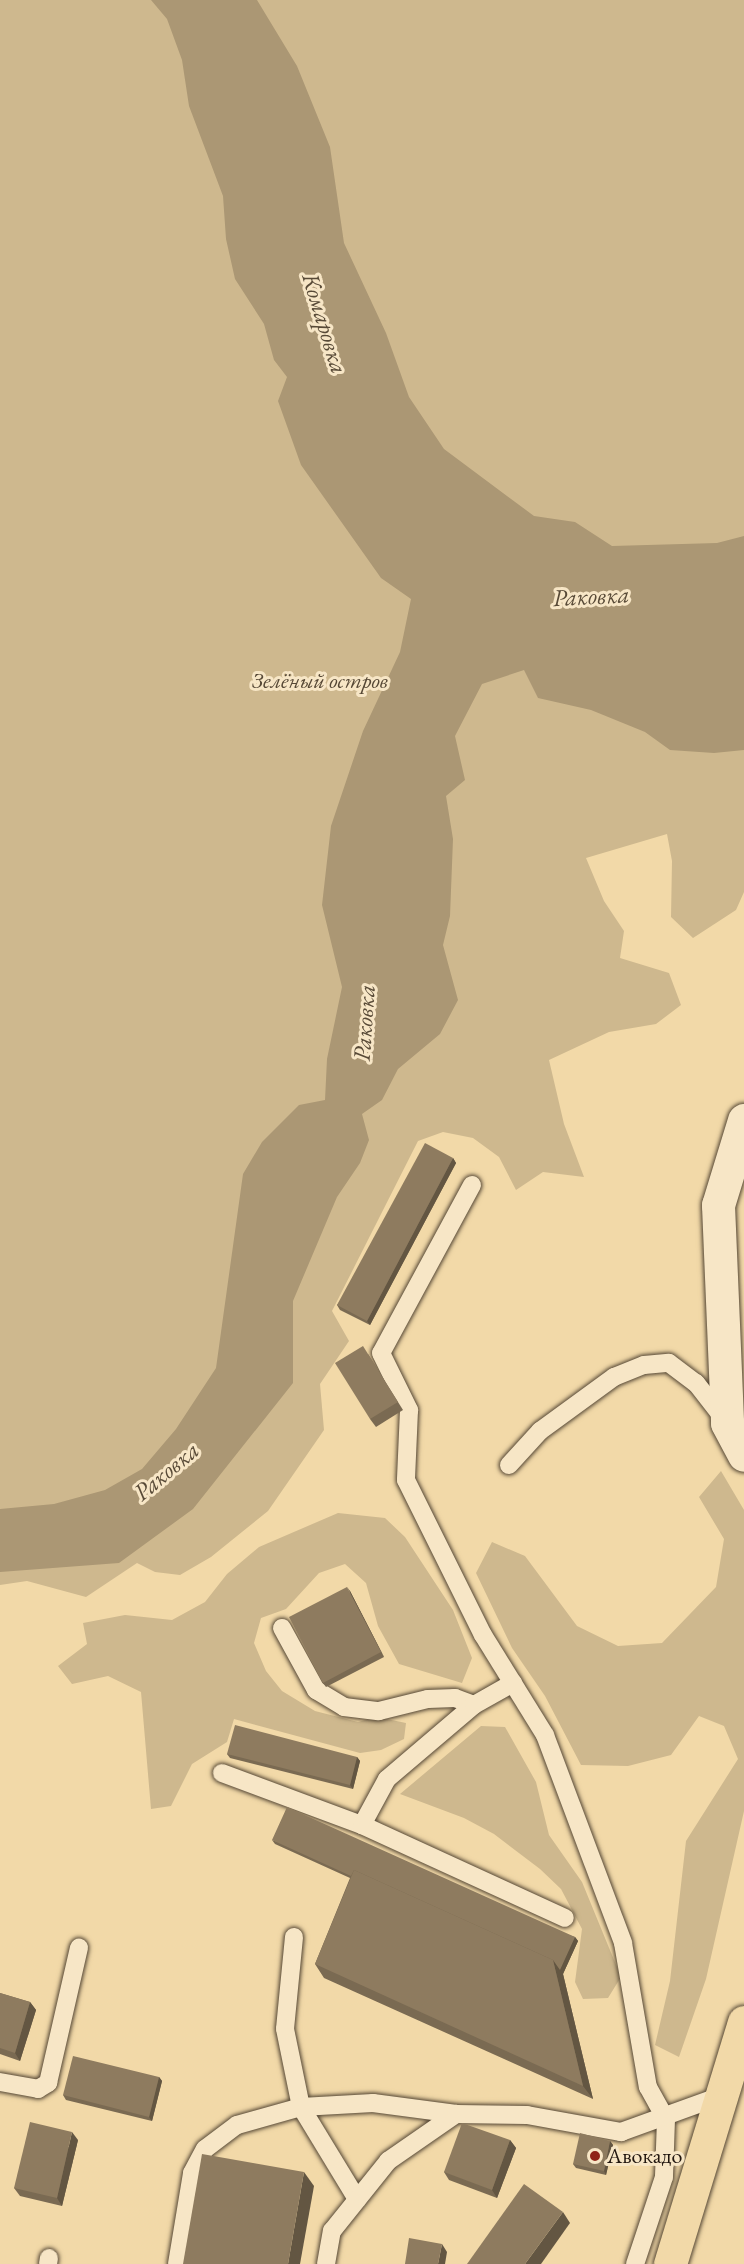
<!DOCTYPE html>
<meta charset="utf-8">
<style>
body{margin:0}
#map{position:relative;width:744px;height:2264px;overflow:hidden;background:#f2d9a8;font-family:"EB Garamond",serif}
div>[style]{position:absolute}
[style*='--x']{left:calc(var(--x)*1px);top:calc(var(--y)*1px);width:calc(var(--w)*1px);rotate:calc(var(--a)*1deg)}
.green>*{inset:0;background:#ceb88e}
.water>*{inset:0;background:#ab9774}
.roads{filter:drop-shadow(0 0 2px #554735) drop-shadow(0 0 2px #554735)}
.service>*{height:18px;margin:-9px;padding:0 9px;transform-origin:9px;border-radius:9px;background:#f7e6c6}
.minor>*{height:33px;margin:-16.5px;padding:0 16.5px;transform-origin:16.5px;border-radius:16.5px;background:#f7e6c6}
.trunk>*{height:33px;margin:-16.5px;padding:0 16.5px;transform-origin:16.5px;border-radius:16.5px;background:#f2d9a8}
.wall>*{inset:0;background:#7a6a52}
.shaded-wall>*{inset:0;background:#635642}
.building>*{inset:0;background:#8e7b5f}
.dots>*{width:16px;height:16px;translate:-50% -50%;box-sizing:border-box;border:3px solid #f7e6c6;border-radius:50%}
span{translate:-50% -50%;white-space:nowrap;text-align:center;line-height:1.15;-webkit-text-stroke:6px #f7e6c6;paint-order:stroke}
.park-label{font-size:22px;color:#554735;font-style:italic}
.poi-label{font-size:22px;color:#21160f}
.left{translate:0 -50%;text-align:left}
.water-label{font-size:24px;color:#584a37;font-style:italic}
</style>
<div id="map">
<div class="green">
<div style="clip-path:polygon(0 0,744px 0,744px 892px,736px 910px,693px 938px,671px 917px,672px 861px,667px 834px,586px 858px,604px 901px,624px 931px,620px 958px,669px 973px,681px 1005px,656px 1024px,609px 1032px,549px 1060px,564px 1124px,584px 1177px,543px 1172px,516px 1190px,499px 1157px,473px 1138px,443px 1132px,418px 1141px,332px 1311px,349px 1341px,320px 1384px,324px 1430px,268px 1511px,211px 1557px,180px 1575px,155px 1572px,137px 1563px,86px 1597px,27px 1581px,0 1585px)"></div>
<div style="clip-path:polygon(721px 1471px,744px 1510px,744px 1811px,706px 1979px,679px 2057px,655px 2045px,670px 1981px,686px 1841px,738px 1759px,724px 1726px,699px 1716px,671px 1755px,628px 1766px,581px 1765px,545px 1696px,512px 1648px,476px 1573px,492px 1542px,525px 1556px,577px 1626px,618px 1646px,662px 1643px,716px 1587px,724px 1539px,699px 1497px)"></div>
<div style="clip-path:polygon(338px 1513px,385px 1518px,405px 1537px,453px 1610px,472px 1658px,462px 1683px,399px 1664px,378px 1626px,366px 1583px,345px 1564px,319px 1573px,286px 1609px,261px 1618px,254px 1643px,266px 1671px,282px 1691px,315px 1711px,358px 1722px,377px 1717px,406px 1723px,404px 1739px,381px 1750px,360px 1753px,234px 1719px,227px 1742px,192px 1764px,171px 1806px,151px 1809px,141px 1692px,108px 1676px,72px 1684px,58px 1666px,87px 1644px,83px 1623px,125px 1615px,172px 1620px,205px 1602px,227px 1574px,259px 1547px)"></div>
<div style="clip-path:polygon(481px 1726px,505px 1727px,536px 1782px,549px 1835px,582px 1882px,621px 1977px,608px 1998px,583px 1999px,575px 1982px,582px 1929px,561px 1889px,540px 1869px,494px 1834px,464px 1818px,400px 1794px)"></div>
</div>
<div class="water">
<div style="clip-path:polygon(151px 0,257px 0,297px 66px,330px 147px,344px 243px,386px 333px,409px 397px,444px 449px,534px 516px,575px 522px,612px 546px,717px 543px,744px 536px,744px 750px,714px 753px,670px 750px,645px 732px,591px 710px,538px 698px,524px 670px,482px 684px,455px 736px,465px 780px,446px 796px,453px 839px,450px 916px,443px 945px,458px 1000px,440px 1034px,398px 1069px,382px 1100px,362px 1114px,369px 1140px,360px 1163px,337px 1197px,293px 1301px,293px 1383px,193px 1509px,119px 1563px,0 1572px,0 1509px,54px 1504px,105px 1490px,142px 1469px,176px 1429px,216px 1368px,243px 1174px,262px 1142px,299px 1105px,325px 1100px,327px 1059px,342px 987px,322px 905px,331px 826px,363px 731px,400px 652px,411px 599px,381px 578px,301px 465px,278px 401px,287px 377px,274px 360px,264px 324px,235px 279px,226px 239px,223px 196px,189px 106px,182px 60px,167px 19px)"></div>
</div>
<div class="roads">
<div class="service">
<div style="--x:472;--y:1185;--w:191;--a:118.4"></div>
<div style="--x:381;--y:1353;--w:64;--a:63.8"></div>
<div style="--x:409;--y:1410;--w:70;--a:92.5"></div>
<div style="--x:406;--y:1480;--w:173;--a:63.6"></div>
<div style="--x:483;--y:1635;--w:118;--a:58.2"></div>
<div style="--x:545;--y:1735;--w:222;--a:69.4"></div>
<div style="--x:623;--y:1943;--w:146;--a:80.2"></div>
<div style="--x:648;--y:2087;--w:37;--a:61"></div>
<div style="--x:666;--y:2119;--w:58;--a:92"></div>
<div style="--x:664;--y:2177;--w:92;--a:108.4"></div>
<div style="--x:509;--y:1465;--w:46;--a:-47.6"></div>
<div style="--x:540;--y:1431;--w:92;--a:-36.1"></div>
<div style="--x:614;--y:1377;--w:32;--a:-22"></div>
<div style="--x:644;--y:1365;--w:25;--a:-5"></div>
<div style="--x:669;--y:1363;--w:34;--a:37"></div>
<div style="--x:696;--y:1383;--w:46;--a:52.1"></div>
<div style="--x:282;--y:1628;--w:71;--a:61.3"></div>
<div style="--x:316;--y:1690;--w:33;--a:31"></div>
<div style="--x:344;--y:1707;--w:35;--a:7"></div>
<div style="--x:379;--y:1711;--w:50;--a:-13.8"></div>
<div style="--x:428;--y:1699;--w:27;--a:-2"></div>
<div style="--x:455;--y:1698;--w:20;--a:20"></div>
<div style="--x:222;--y:1773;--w:149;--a:20.4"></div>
<div style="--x:362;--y:1825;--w:223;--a:24.6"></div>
<div style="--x:362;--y:1825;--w:52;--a:-61.5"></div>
<div style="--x:387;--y:1779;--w:114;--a:-40.4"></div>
<div style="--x:474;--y:1705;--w:45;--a:-29.4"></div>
<div style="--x:294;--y:1937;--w:92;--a:95.6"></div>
<div style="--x:285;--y:2029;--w:80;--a:78.4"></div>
<div style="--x:301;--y:2107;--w:108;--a:58.7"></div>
<div style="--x:0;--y:2082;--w:39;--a:10"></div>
<div style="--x:38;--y:2089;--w:12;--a:-31"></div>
<div style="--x:48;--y:2083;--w:139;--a:-77.1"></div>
<div style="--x:48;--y:2264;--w:6;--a:-81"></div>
<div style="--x:177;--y:2264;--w:92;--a:-80.6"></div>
<div style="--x:192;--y:2173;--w:27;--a:-62"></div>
<div style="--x:205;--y:2149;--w:40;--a:-37"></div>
<div style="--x:237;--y:2125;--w:66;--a:-15.7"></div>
<div style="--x:301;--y:2107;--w:72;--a:-3.2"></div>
<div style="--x:373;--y:2103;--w:84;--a:7.5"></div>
<div style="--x:326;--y:2264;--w:34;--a:-80"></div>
<div style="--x:332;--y:2231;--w:90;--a:-51.3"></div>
<div style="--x:388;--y:2161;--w:83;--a:-34.7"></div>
<div style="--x:456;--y:2114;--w:71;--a:0.8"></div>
<div style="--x:527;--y:2115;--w:96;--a:10.3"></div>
<div style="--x:621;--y:2132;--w:109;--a:-19.9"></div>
</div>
<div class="minor">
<div style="--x:744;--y:1120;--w:89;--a:107"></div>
<div style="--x:718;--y:1205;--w:218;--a:87.6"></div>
<div style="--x:727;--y:1423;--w:36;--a:62"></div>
</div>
<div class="trunk">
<div style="--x:670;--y:2264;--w:253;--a:-73"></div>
</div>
</div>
<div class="wall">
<div style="clip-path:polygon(453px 1158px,456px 1163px,370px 1325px,340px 1310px,337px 1305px)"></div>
<div style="clip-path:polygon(368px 1354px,403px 1410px,376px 1427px,370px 1419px)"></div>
<div style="clip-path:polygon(350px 1591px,384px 1657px,326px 1687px,323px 1683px)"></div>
<div style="clip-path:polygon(227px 1754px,357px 1757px,360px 1761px,353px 1789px,230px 1758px)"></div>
<div style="clip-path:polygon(272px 1840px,575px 1937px,578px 1941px,563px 1974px,593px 2099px,324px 1978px,315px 1964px,350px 1878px,275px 1844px)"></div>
<div style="clip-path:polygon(0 1993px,30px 2002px,36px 2010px,20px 2061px,0 2054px)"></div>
<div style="clip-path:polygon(159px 2077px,162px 2081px,152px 2121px,66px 2100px,63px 2095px)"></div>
<div style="clip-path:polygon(78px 2140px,62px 2206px,20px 2196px,14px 2188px)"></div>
<div style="clip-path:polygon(510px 2140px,516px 2148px,497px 2198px,449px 2180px,444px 2172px)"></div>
<div style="clip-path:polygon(610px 2141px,613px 2145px,606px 2175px,576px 2168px,573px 2164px)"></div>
</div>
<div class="shaded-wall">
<div style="clip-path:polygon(453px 1158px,456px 1163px,370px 1325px,367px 1321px)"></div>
<div style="clip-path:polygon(347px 1587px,350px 1591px,384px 1657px,381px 1652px)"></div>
<div style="clip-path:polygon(357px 1757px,360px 1761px,353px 1789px,350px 1785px)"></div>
<div style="clip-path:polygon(575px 1937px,578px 1941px,563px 1974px,593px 2099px,583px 2086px,553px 1960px)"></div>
<div style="clip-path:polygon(30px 2002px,36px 2010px,20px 2061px,15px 2053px)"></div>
<div style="clip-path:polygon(159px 2077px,162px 2081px,152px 2121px,149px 2117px)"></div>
<div style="clip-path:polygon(72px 2132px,78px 2140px,62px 2206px,57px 2198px)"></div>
<div style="clip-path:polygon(510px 2140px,516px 2148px,497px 2198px,492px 2190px)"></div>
<div style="clip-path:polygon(610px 2141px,613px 2145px,606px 2175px,604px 2171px)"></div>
<div style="clip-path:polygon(304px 2172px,314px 2186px,300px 2264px,288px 2264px)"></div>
<div style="clip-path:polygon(563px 2212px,570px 2223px,541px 2264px,525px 2264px)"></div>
<div style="clip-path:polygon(442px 2244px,447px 2252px,445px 2264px,438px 2264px)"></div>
</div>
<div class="building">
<div style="clip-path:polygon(425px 1143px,453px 1158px,367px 1321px,337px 1305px)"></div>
<div style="clip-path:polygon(363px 1346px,398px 1402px,370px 1419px,335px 1363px)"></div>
<div style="clip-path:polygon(347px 1587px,381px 1652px,323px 1683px,289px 1617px)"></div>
<div style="clip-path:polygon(235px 1725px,357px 1757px,350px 1785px,227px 1754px)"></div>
<div style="clip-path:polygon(287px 1807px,575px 1937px,560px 1970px,553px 1960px,354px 1870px,351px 1876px,272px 1840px)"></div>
<div style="clip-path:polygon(354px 1870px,553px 1960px,583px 2086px,315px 1964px)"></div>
<div style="clip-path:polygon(0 1993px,30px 2002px,15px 2053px,0 2048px)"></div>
<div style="clip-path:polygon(73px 2056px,159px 2077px,149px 2117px,63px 2095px)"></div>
<div style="clip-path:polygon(30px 2122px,72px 2132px,57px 2198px,14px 2188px)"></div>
<div style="clip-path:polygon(462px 2123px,510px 2140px,492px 2190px,444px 2172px)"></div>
<div style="clip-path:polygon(580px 2133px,610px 2141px,604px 2171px,573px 2164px)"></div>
<div style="clip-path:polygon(202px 2154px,304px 2172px,288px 2264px,183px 2264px)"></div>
<div style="clip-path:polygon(524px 2184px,563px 2212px,525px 2264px,467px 2264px)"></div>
<div style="clip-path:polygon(409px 2238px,442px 2244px,438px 2264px,405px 2264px)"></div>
</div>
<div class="dots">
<div style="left:595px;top:2156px;background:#8f2418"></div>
</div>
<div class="park-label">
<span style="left:320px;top:681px">Зелёный остров</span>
</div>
<div class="poi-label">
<span class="left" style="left:607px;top:2156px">Авокадо</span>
</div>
<div class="water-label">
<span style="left:325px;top:323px;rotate:73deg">Комаровка</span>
<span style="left:591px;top:596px;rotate:-3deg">Раковка</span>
<span style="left:364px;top:1023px;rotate:-86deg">Раковка</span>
<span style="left:166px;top:1471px;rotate:-40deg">Раковка</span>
</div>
</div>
